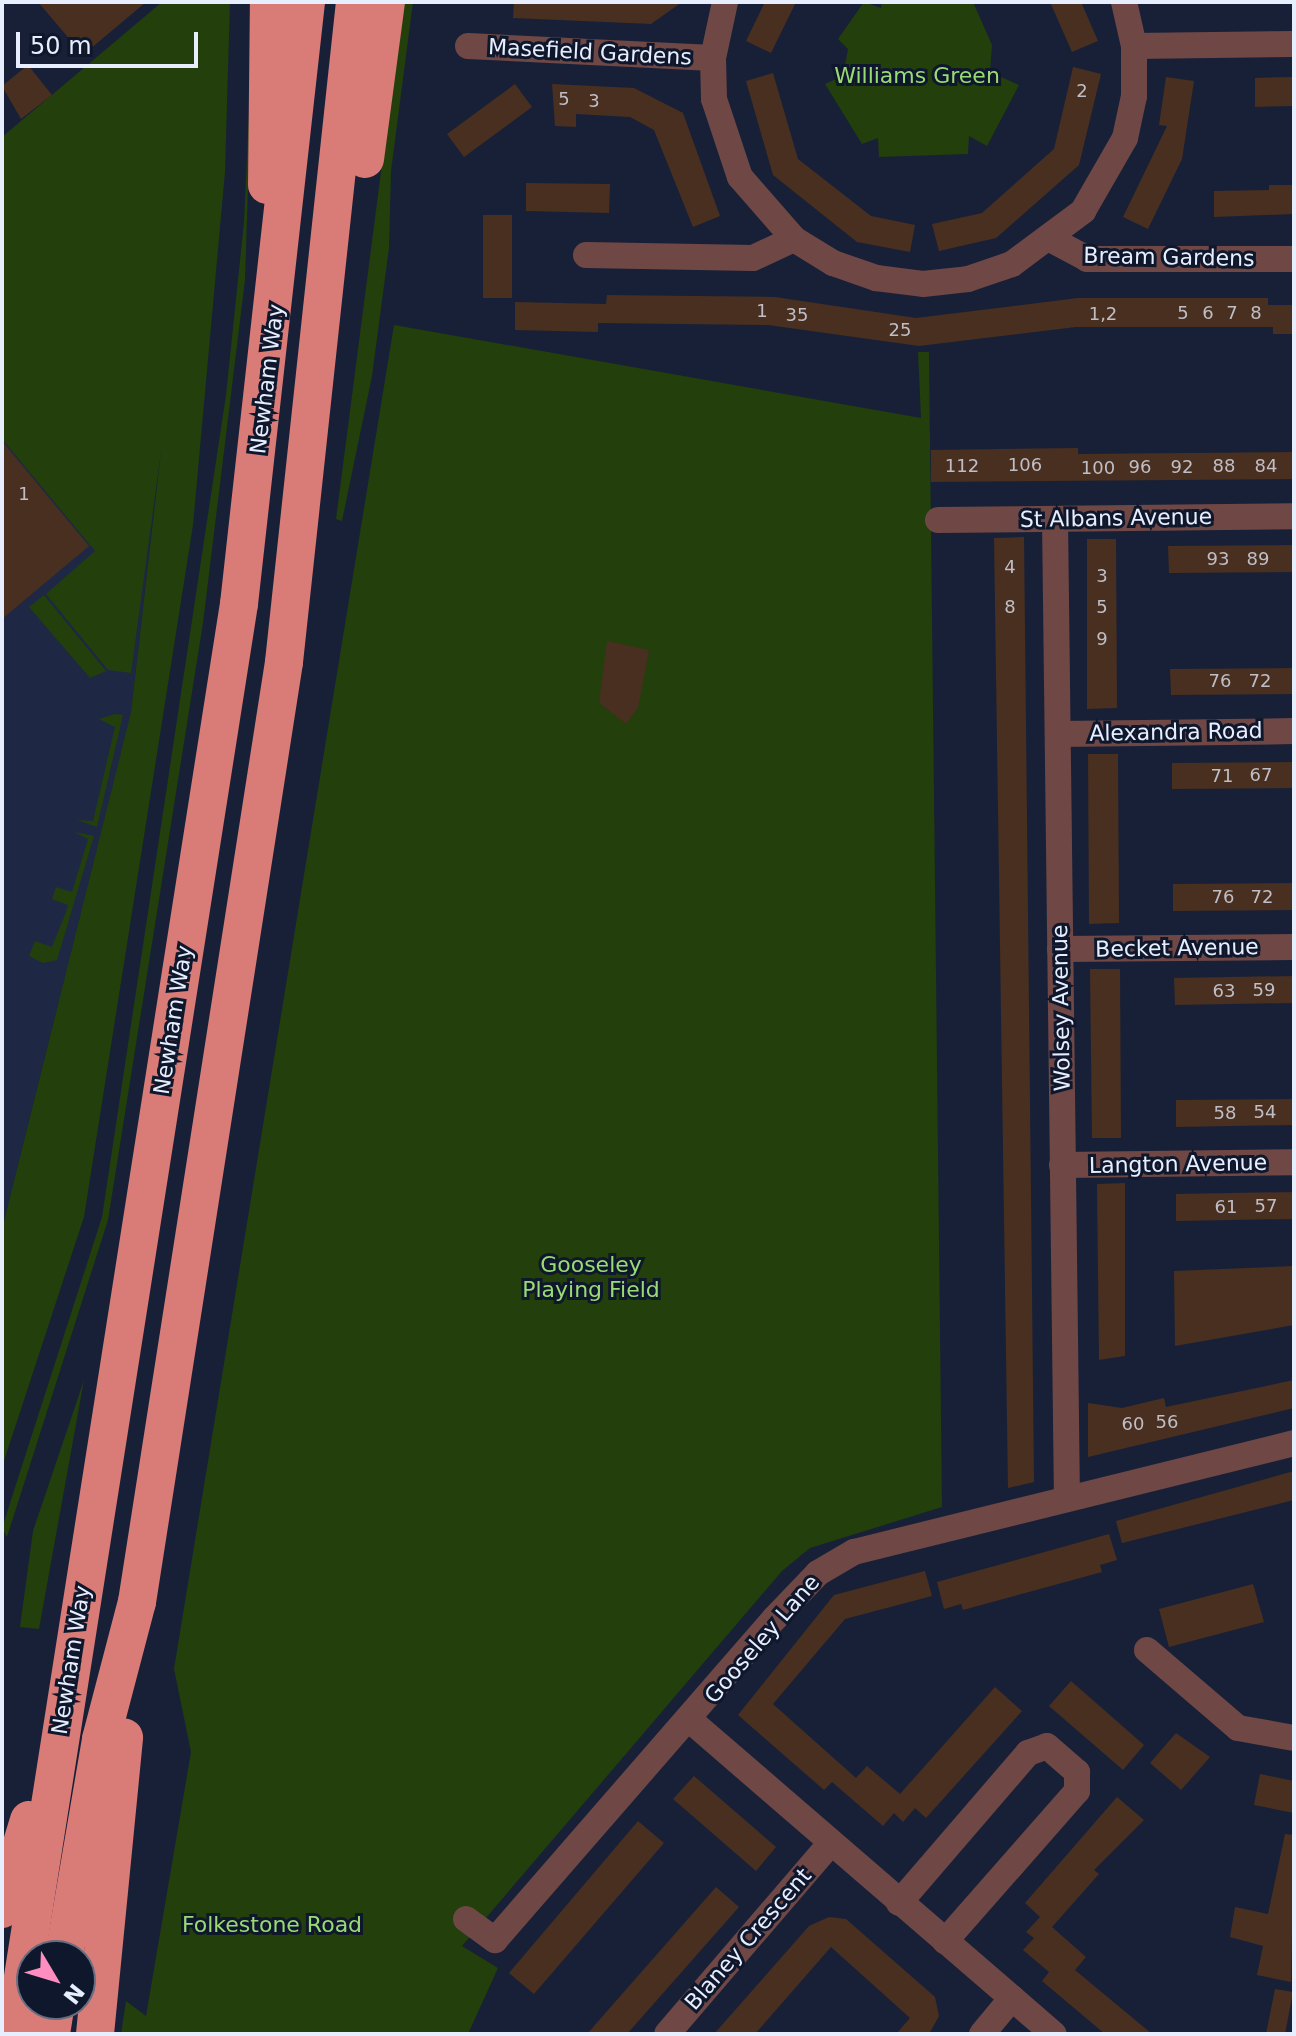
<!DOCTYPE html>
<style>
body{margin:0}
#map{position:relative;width:1296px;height:2036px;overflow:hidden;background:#182037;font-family:"DejaVu Sans",sans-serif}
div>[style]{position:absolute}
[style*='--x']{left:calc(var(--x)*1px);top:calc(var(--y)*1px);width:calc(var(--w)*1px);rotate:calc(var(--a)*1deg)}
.built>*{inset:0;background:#1e2845}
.green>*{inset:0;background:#223f0c}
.building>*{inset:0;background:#482f20}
.minor>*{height:26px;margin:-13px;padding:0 13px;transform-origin:13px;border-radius:13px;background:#6f4846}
.highway>*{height:38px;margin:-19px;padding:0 19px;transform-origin:19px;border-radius:19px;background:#d97b77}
span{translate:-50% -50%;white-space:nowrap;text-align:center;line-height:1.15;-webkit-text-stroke:6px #0f172c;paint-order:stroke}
.number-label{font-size:18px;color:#bfbec6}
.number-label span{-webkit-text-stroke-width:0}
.street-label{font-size:22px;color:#e7eefe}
.park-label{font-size:22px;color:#9ada74}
.frame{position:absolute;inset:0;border:4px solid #e7eefe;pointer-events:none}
.north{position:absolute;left:16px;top:1940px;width:80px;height:80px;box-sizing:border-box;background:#0f172c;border:2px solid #656d80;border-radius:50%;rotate:128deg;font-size:22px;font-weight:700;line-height:32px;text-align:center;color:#e7eefe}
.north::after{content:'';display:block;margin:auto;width:28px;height:36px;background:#fd8ebf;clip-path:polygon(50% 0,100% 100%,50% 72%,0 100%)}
.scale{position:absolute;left:16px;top:32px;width:182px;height:36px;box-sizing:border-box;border:4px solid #e7eefe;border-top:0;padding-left:10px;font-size:24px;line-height:28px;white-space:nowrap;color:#e7eefe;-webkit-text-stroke:6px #0f172c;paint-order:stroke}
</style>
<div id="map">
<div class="built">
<div style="clip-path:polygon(2px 195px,47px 211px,164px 418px,131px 712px,2px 1229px)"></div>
</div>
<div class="green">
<div style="clip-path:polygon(162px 2px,230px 2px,225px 172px,193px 525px,84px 1217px,2px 1467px,2px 1229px,131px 712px,161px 451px,131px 673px,108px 670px,46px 594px,95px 551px,2px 439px,2px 137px)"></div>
<div style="clip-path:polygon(254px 2px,245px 280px,203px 623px,108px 1220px,7px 1537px,2px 1528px,102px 1217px,226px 395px,244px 222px)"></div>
<div style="clip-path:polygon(403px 2px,413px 2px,391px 171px,389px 248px,372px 376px,342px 521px,336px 519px)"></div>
<div style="clip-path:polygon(864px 2px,881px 8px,882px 2px,973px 2px,992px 45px,990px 72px,1019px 85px,987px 146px,969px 136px,968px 154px,879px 157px,878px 138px,862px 144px,825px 84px,843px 76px,848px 49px,838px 39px)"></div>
<div style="clip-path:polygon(394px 325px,921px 418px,918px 352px,929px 352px,942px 1507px,810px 1548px,782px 1571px,462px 1946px,498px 1968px,468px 2034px,121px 2034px,126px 2001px,146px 2016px,191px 1752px,174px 1669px)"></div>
<div style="clip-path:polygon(44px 595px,106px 671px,90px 678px,29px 607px)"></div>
<div style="clip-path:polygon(115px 714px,123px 715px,97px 827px,77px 820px,93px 821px,115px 727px,99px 719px)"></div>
<div style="clip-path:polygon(74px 832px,94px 836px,57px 960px,43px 963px,29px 956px,35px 941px,52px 947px,66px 912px,68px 905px,52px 899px,56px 887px,72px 892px,88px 839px)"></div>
<div style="clip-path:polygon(84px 1380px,39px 1629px,20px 1627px,33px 1531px)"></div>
</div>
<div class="building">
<div style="clip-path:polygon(38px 2px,146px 2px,83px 55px)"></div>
<div style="clip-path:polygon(514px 2px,682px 2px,651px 24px,513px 18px)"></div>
<div style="clip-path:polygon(765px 2px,796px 2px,771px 53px,746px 41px)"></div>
<div style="clip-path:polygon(1050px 2px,1081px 2px,1098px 41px,1072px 52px)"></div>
<div style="clip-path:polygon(28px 65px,52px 95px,21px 119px,2px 86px)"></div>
<div style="clip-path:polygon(1073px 67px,1101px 74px,1079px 165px,996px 238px,939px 251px,932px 224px,982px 213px,1054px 149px)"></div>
<div style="clip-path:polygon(773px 73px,798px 159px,871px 216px,915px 225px,910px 252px,857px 242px,773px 175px,746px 81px)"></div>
<div style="clip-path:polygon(1166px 77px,1194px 81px,1182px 159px,1148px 229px,1123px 217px,1167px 126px,1159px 125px)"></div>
<div style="clip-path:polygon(1294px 77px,1294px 106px,1255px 107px,1255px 78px)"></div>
<div style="clip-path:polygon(515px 84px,532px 107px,464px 157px,447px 134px)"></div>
<div style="clip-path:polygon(552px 84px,634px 88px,683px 113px,720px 216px,693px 227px,654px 130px,630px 117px,576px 114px,576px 127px,555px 126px)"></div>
<div style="clip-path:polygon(526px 183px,610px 184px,609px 213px,526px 211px)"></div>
<div style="clip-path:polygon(1269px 185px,1294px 185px,1294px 214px,1214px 217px,1214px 191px,1269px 190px)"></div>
<div style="clip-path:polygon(483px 215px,512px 215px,512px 298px,483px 298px)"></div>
<div style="clip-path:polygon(607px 295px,775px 297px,916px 318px,1078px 298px,1268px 298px,1268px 305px,1294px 305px,1294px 334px,1273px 334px,1273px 327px,1076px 327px,919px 346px,768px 325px,598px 323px,598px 332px,515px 330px,515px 302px,606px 304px)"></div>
<div style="clip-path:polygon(2px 441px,89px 546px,2px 619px)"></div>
<div style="clip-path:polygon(1078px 448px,1078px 454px,1294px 452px,1294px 479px,931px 482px,931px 450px)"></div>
<div style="clip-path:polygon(1024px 537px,1034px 1482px,1008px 1488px,994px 538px)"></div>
<div style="clip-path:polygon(1087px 539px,1116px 539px,1117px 708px,1087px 709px)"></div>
<div style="clip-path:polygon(1294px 545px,1294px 572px,1169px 573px,1168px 546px)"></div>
<div style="clip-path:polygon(607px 641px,649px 650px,638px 708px,626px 724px,599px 703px)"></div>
<div style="clip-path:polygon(1294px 668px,1294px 694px,1171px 695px,1170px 669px)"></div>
<div style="clip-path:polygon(1088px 754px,1118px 754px,1119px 923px,1089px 924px)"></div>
<div style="clip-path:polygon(1294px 762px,1294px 788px,1172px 789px,1172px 763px)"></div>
<div style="clip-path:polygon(1294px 883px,1294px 910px,1173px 911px,1173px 884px)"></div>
<div style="clip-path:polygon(1090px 969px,1120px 969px,1121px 1138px,1092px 1138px)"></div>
<div style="clip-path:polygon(1294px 976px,1294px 1003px,1175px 1005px,1174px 978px)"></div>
<div style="clip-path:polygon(1294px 1099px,1294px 1125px,1176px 1127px,1176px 1100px)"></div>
<div style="clip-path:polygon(1125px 1183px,1125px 1356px,1099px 1360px,1097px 1184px)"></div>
<div style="clip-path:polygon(1294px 1192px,1294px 1219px,1176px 1221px,1176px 1194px)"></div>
<div style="clip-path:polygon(1294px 1266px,1294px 1325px,1175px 1346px,1174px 1271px)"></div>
<div style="clip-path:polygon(1294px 1380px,1294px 1408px,1088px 1457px,1088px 1403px,1122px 1408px,1164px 1398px,1166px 1407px)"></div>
<div style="clip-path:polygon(1294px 1471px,1294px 1500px,1122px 1543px,1116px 1521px)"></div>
<div style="clip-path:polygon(1109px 1534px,1117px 1560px,1100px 1565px,1102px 1572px,963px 1610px,961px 1604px,944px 1609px,937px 1582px)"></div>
<div style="clip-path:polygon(925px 1571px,932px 1596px,845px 1619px,773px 1704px,856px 1778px,867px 1766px,900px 1794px,995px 1687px,1022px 1711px,926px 1818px,915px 1808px,903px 1822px,894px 1813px,883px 1826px,832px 1782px,824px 1790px,738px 1715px,834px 1595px)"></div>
<div style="clip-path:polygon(1253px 1584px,1264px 1622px,1169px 1647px,1159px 1609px)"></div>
<div style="clip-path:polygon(1071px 1681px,1144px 1745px,1123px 1770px,1049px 1706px)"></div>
<div style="clip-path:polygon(1176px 1733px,1210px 1757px,1181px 1790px,1150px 1763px)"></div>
<div style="clip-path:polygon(1260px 1774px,1294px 1781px,1294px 1813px,1254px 1805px)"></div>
<div style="clip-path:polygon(694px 1776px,776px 1847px,756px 1871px,673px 1799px)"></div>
<div style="clip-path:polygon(1117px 1797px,1144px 1820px,1094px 1870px,1099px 1874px,1052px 1927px,1086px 1957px,1075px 1970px,1152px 2034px,1105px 2034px,1042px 1981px,1049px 1972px,1023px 1950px,1034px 1938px,1026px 1932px,1040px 1917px,1025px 1903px)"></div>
<div style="clip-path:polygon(638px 1821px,664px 1843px,534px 1994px,509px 1973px)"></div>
<div style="clip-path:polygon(1285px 1834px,1294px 1835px,1291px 1982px,1257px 1975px,1263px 1946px,1230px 1937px,1235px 1907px,1268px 1914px)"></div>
<div style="clip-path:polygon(716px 1887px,739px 1907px,627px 2034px,587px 2034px)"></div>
<div style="clip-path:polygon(829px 1917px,846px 1919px,935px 1997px,939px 2016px,929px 2034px,896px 2034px,910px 2018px,831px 1947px,755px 2034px,714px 2034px,809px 1926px)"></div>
<div style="clip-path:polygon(1275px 1989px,1293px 1992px,1285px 2034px,1266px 2034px)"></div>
</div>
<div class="minor">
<div style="--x:725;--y:2;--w:57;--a:102.1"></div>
<div style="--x:713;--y:58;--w:41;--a:88.6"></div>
<div style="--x:714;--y:99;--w:82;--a:71.6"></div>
<div style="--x:740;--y:177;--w:82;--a:48.9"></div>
<div style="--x:794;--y:239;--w:46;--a:31.6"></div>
<div style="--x:833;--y:263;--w:46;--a:19.2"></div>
<div style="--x:876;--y:278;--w:47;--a:7.3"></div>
<div style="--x:923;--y:284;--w:45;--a:-6.3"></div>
<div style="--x:968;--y:279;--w:46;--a:-18.8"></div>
<div style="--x:1012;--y:264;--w:89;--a:-36.7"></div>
<div style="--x:1083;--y:211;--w:84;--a:-60.1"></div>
<div style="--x:1125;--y:138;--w:43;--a:-77.9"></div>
<div style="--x:1134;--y:96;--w:50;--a:-90"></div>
<div style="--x:1134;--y:46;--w:45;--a:-102.8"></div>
<div style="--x:468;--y:46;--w:245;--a:2.8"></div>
<div style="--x:1134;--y:46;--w:160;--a:-0.7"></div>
<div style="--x:1052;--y:240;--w:40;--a:28"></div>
<div style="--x:1087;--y:259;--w:205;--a:0"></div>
<div style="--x:586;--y:255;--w:167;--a:1"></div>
<div style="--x:753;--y:258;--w:45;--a:-24.9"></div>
<div style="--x:1055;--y:519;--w:978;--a:89.3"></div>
<div style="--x:938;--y:520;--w:356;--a:-0.6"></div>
<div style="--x:1058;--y:734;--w:236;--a:-0.7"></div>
<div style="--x:1060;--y:949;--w:234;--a:-0.5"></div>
<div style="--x:1062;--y:1165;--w:232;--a:-0.7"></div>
<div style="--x:1147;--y:1650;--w:120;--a:40.6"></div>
<div style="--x:1238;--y:1728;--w:57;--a:10.1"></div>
<div style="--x:691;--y:1721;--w:479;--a:40.8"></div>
<div style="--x:899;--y:1903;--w:198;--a:-49.3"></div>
<div style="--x:1028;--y:1753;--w:20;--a:-20"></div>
<div style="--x:1047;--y:1746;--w:40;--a:41"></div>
<div style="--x:1077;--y:1772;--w:19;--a:90"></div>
<div style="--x:1077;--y:1791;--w:200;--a:131.3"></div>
<div style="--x:466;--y:1919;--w:36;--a:36"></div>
<div style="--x:495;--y:1940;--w:427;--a:-49"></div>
<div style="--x:775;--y:1618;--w:62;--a:-46.3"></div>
<div style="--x:818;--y:1573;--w:42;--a:-30.3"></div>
<div style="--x:854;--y:1552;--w:453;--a:-13.9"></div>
<div style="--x:667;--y:2034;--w:250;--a:-49.4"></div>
<div style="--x:982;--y:2034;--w:47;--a:-50.2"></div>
</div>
<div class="highway">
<div style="--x:365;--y:159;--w:158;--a:-82.4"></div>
<div style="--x:267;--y:185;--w:183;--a:-89.4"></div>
<div style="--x:2;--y:1909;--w:93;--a:-73.1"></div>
<div style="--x:64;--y:1956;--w:220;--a:-80.3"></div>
<div style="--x:101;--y:1739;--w:142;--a:-75.3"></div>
<div style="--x:137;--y:1602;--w:951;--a:-81.11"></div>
<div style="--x:284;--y:662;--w:664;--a:-83.86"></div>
<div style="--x:14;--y:2034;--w:1448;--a:-81.06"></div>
<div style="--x:239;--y:604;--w:606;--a:-83.65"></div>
<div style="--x:51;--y:2034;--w:30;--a:-81"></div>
<div style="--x:95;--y:2034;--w:298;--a:-84.4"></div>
</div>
<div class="number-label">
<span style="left:1082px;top:91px">2</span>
<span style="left:564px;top:99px">5</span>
<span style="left:594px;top:101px">3</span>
<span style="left:762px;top:311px">1</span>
<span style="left:1183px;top:313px">5</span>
<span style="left:1208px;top:313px">6</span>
<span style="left:1232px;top:313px">7</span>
<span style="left:1256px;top:313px">8</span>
<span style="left:1103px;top:314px">1,2</span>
<span style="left:797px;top:315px">35</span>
<span style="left:900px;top:330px">25</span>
<span style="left:1025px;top:465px">106</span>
<span style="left:962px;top:466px">112</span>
<span style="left:1224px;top:466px">88</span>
<span style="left:1266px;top:466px">84</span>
<span style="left:1140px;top:467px">96</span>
<span style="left:1182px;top:467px">92</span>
<span style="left:1098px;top:468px">100</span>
<span style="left:24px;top:494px">1</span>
<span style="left:1218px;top:559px">93</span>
<span style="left:1258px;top:559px">89</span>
<span style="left:1010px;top:567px">4</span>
<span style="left:1102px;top:576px">3</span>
<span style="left:1010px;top:607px">8</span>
<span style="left:1102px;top:607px">5</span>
<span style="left:1102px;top:639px">9</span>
<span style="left:1220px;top:681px">76</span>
<span style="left:1260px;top:681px">72</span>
<span style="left:1261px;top:775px">67</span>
<span style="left:1222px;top:776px">71</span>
<span style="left:1223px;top:897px">76</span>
<span style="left:1262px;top:897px">72</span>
<span style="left:1264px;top:990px">59</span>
<span style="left:1224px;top:991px">63</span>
<span style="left:1265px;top:1112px">54</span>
<span style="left:1225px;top:1113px">58</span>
<span style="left:1266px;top:1206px">57</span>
<span style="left:1226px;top:1207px">61</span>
<span style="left:1167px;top:1422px">56</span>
<span style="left:1133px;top:1424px">60</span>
</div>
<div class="street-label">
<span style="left:590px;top:52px;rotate:3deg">Masefield Gardens</span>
<span style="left:1169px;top:257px;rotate:1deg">Bream Gardens</span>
<span style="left:267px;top:379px;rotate:-83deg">Newham Way</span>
<span style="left:1116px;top:518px;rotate:-1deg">St Albans Avenue</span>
<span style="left:1176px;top:732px;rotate:-1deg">Alexandra Road</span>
<span style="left:1177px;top:948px;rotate:-1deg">Becket Avenue</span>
<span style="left:1061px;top:1008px;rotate:-91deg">Wolsey Avenue</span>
<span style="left:173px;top:1020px;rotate:-81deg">Newham Way</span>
<span style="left:1178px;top:1164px;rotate:-1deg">Langton Avenue</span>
<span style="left:762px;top:1639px;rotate:-49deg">Gooseley Lane</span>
<span style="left:71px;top:1660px;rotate:-81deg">Newham Way</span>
<span style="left:748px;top:1939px;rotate:-49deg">Blaney Crescent</span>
</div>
<div class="park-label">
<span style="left:917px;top:76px">Williams Green</span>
<span style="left:591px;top:1277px">Gooseley<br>Playing Field</span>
<span style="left:272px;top:1925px">Folkestone Road</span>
</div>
<div class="frame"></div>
<div class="north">N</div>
<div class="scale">50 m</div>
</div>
